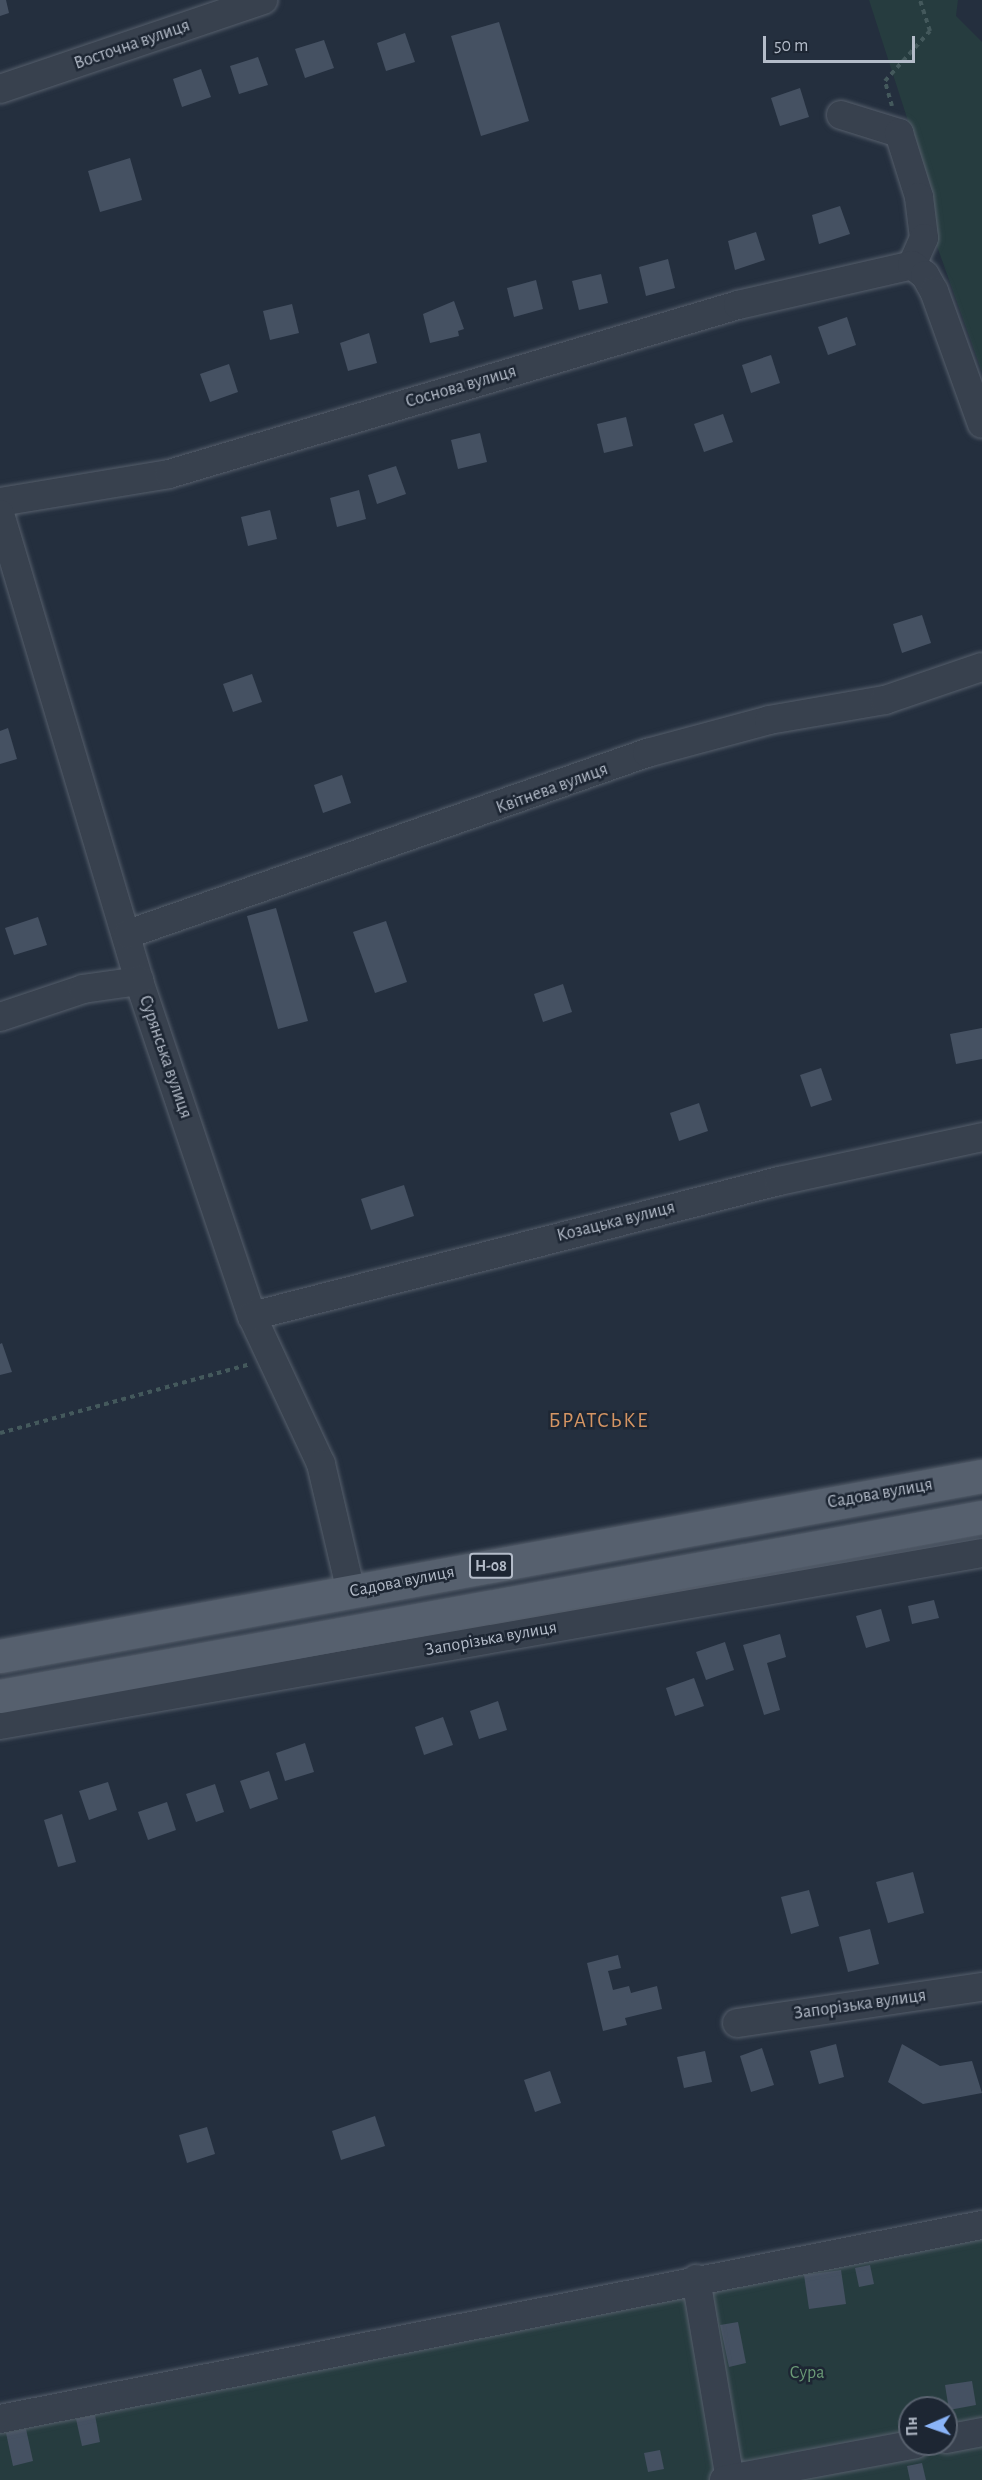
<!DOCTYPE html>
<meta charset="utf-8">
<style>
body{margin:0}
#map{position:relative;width:982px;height:2480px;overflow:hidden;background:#242f3e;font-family:"Alegreya Sans",sans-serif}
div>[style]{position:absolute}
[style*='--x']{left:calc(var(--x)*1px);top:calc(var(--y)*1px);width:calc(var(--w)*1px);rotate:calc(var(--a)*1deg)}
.green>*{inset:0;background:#263c3f}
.building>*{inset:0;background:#455162}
.path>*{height:4px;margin-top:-2px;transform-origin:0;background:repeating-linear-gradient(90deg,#44595c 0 4.5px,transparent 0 9px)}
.roads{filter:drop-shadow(0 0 2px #565f6c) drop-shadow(0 0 2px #565f6c)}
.minor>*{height:28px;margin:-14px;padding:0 14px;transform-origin:14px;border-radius:14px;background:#38414e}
.major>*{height:33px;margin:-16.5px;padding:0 16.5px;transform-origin:16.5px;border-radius:16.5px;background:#56606e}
span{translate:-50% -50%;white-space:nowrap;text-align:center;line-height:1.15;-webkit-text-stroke:5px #1d2633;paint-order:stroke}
.shield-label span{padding:2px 4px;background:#1d2633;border:2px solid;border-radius:4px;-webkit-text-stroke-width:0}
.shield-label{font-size:16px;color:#b4bcc9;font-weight:700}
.street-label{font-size:18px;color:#b4bcc9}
.park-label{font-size:18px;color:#6b9a76}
.quarter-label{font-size:21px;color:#d59563;letter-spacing:1.5px}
.north{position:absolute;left:898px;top:2396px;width:60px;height:60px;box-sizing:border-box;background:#1d2633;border:2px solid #59626f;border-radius:50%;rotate:268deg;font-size:16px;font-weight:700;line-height:24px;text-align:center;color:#b4bcc9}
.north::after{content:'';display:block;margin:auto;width:21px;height:27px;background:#8ab4f8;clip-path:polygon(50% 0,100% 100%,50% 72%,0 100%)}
.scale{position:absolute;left:763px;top:36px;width:152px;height:27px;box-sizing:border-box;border:3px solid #b4bcc9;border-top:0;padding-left:8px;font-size:18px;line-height:21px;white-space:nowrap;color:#b4bcc9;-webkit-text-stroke:4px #1d2633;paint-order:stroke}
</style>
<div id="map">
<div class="green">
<div style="clip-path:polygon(869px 0,958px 0,956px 16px,982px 42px,982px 372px,933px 235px,908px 121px)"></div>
<div style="clip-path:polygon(evenodd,982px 2230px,982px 2480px,0 2480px,0 2429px,982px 2230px,910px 2408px,946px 2408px,946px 2444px,910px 2444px,910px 2408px)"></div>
</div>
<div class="building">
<div style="clip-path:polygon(0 0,6px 0,9px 13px,0 16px)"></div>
<div style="clip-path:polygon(499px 22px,529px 121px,481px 136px,451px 36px)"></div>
<div style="clip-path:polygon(405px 33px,415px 62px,386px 71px,377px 43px)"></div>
<div style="clip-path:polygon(324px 40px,334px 68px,305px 78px,295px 49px)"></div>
<div style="clip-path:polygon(258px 57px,268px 85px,239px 94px,230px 66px)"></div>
<div style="clip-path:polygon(201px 69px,211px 97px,182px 107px,173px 79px)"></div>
<div style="clip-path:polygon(800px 88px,809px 117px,780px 126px,771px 98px)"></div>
<div style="clip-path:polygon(130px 158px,142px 200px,100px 212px,88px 171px)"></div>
<div style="clip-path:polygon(840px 206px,850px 234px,819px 244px,812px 215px)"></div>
<div style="clip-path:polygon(756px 232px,765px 260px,735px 270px,728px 241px)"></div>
<div style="clip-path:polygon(668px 259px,675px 288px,646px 296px,639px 267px)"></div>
<div style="clip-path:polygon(601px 274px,608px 303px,579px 310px,572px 281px)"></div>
<div style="clip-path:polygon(536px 280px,543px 309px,514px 317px,507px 288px)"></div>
<div style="clip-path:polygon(454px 301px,464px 329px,458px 331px,459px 336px,430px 343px,423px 314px)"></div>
<div style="clip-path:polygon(292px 304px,299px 333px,270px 340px,263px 311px)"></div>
<div style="clip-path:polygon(847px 317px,856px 345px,828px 355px,818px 327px)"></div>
<div style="clip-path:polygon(369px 333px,377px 363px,348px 371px,340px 343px)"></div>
<div style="clip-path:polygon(771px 355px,780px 383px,751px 393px,742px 365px)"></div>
<div style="clip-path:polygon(229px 364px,238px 392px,210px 402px,200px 374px)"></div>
<div style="clip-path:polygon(723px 414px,733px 442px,704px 452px,694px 424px)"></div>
<div style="clip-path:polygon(626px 417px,633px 446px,604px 453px,597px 424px)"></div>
<div style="clip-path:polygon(480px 433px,487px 462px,458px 469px,451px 440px)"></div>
<div style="clip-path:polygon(396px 466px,406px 494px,377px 504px,368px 475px)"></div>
<div style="clip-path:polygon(359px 490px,366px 519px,337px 527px,330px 498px)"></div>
<div style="clip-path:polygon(270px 510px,277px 539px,248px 546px,241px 517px)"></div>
<div style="clip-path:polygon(922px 615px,931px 643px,902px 653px,893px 624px)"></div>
<div style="clip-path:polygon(252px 674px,262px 702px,233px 712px,223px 684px)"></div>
<div style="clip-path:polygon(8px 728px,17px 759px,0 764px,0 731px)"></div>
<div style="clip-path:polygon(342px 775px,351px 803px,323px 813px,314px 785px)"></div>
<div style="clip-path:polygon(276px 908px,308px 1021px,278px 1029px,247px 916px)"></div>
<div style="clip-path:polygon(38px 917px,47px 945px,14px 955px,5px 928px)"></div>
<div style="clip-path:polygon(386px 921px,407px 982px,375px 993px,353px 932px)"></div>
<div style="clip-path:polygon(563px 984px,572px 1012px,543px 1022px,534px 994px)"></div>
<div style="clip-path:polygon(982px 1028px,982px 1059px,956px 1064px,950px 1034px)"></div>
<div style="clip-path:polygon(821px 1068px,832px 1100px,811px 1107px,800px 1075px)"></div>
<div style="clip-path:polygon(699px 1103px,708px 1131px,679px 1141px,670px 1113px)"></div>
<div style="clip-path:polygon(404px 1185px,414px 1216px,371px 1230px,361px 1199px)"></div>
<div style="clip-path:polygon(2px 1343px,12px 1372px,0 1375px,0 1344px)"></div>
<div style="clip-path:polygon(934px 1600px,939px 1618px,912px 1624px,908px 1606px)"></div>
<div style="clip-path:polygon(881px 1609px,890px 1641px,866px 1648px,856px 1616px)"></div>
<div style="clip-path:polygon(780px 1634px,786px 1657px,767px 1663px,780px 1710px,764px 1715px,743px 1645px)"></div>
<div style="clip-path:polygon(725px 1642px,734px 1670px,706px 1680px,696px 1652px)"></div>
<div style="clip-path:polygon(694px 1678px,704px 1706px,675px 1716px,666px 1688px)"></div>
<div style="clip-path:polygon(498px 1701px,507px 1730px,479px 1739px,470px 1711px)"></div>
<div style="clip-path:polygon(443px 1717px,453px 1745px,424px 1755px,415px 1727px)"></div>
<div style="clip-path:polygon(305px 1743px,314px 1772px,285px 1781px,276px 1753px)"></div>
<div style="clip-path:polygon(269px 1771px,278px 1799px,250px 1809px,240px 1781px)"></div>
<div style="clip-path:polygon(108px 1782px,117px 1810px,89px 1820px,79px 1791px)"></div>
<div style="clip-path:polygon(215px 1784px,224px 1812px,196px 1822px,186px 1794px)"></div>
<div style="clip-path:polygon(167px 1802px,176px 1830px,148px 1840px,138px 1812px)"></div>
<div style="clip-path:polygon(62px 1814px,76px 1862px,58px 1867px,44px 1820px)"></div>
<div style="clip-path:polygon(913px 1872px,924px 1913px,888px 1923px,876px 1882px)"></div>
<div style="clip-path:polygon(809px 1890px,819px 1926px,791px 1934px,781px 1897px)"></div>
<div style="clip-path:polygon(870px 1929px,879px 1964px,848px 1972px,839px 1937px)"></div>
<div style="clip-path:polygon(618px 1955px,621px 1968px,608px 1971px,613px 1990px,629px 1986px,631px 1993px,657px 1986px,662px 2009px,625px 2018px,627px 2025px,603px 2031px,587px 1963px)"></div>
<div style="clip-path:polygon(836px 2044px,844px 2077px,819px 2084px,810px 2051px)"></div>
<div style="clip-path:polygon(902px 2044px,940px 2066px,972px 2061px,982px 2093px,923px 2104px,888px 2082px)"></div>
<div style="clip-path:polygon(762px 2048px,774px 2085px,751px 2092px,740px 2056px)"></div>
<div style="clip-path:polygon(705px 2051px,712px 2082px,684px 2088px,677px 2057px)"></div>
<div style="clip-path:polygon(550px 2071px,561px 2103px,535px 2112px,524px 2080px)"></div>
<div style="clip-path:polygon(375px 2116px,385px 2146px,341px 2160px,332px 2131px)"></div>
<div style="clip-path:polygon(207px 2127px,215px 2154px,187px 2163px,179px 2135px)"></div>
<div style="clip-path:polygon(870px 2265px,874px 2284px,859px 2287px,855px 2268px)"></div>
<div style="clip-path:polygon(841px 2270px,846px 2304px,809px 2309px,804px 2275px)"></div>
<div style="clip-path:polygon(738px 2322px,746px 2363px,729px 2367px,720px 2325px)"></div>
<div style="clip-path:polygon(972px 2381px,976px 2405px,949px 2410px,945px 2385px)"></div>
<div style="clip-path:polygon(95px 2415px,100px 2442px,82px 2446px,76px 2419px)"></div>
<div style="clip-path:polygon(26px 2429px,33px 2461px,13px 2466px,6px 2433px)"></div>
<div style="clip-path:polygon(660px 2450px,664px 2469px,648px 2472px,644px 2453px)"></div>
<div style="clip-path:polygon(922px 2463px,926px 2480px,910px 2480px,907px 2466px)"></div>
</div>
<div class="path">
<div style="--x:892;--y:106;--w:26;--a:-106"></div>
<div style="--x:885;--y:81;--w:67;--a:-48"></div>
<div style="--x:930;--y:31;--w:33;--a:-108"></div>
<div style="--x:0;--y:1433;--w:260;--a:-15.4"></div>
</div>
<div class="roads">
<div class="minor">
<div style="--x:0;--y:89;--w:278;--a:-18.7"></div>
<div style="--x:841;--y:115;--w:61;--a:17.2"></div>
<div style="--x:899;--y:133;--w:67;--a:72.6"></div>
<div style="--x:919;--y:197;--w:41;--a:83"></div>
<div style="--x:924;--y:238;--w:30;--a:114"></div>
<div style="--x:0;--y:502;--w:171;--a:-9.4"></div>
<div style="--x:169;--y:474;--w:594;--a:-16.54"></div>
<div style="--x:738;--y:305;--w:179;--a:-12.9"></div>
<div style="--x:912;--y:265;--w:16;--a:38"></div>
<div style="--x:925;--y:275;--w:18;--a:61"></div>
<div style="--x:934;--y:291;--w:141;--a:70.2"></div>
<div style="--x:0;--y:514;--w:487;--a:73.4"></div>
<div style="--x:139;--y:981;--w:354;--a:71.4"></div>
<div style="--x:252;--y:1316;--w:163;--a:65"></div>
<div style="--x:321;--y:1464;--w:131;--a:76.8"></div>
<div style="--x:128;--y:934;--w:550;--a:-19.23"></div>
<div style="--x:647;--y:753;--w:126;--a:-15.1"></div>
<div style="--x:769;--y:720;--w:118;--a:-9.8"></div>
<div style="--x:885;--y:700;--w:102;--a:-18.8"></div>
<div style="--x:0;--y:1017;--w:88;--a:-18.6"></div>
<div style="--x:83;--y:989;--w:57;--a:-8.1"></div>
<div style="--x:252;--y:1316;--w:544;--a:-14.37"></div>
<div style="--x:779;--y:1181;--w:208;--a:-12.2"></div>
<div style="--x:0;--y:1725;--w:997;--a:-9.93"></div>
<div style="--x:737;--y:2023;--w:248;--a:-8.4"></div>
<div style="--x:696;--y:2279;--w:203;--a:80.4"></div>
<div style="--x:0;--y:2419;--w:1001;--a:-11.18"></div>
<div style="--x:946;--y:2439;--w:37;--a:-11"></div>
<div style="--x:724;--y:2480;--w:195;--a:-10.6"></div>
</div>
<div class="major">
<div style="--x:0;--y:1656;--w:998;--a:-10.39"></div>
<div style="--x:0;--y:1696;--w:998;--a:-10.33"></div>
</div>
</div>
<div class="shield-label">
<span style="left:491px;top:1566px">Н-08</span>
</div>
<div class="street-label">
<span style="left:132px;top:45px;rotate:-19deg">Восточна вулиця</span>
<span style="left:461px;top:387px;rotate:-16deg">Соснова вулиця</span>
<span style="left:552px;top:789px;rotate:-20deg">Квітнева вулиця</span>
<span style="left:165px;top:1057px;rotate:71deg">Сурянська вулиця</span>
<span style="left:616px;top:1222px;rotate:-14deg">Козацька вулиця</span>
<span style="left:880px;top:1494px;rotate:-10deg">Садова вулиця</span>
<span style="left:402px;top:1582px;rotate:-11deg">Садова вулиця</span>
<span style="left:491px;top:1639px;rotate:-10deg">Запорізька вулиця</span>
<span style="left:860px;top:2005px;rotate:-8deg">Запорізька вулиця</span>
</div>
<div class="park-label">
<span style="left:807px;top:2373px">Сура</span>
</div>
<div class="quarter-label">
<span style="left:599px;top:1421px">БРАТСЬКЕ</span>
</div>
<div class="north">Пн</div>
<div class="scale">50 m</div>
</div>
